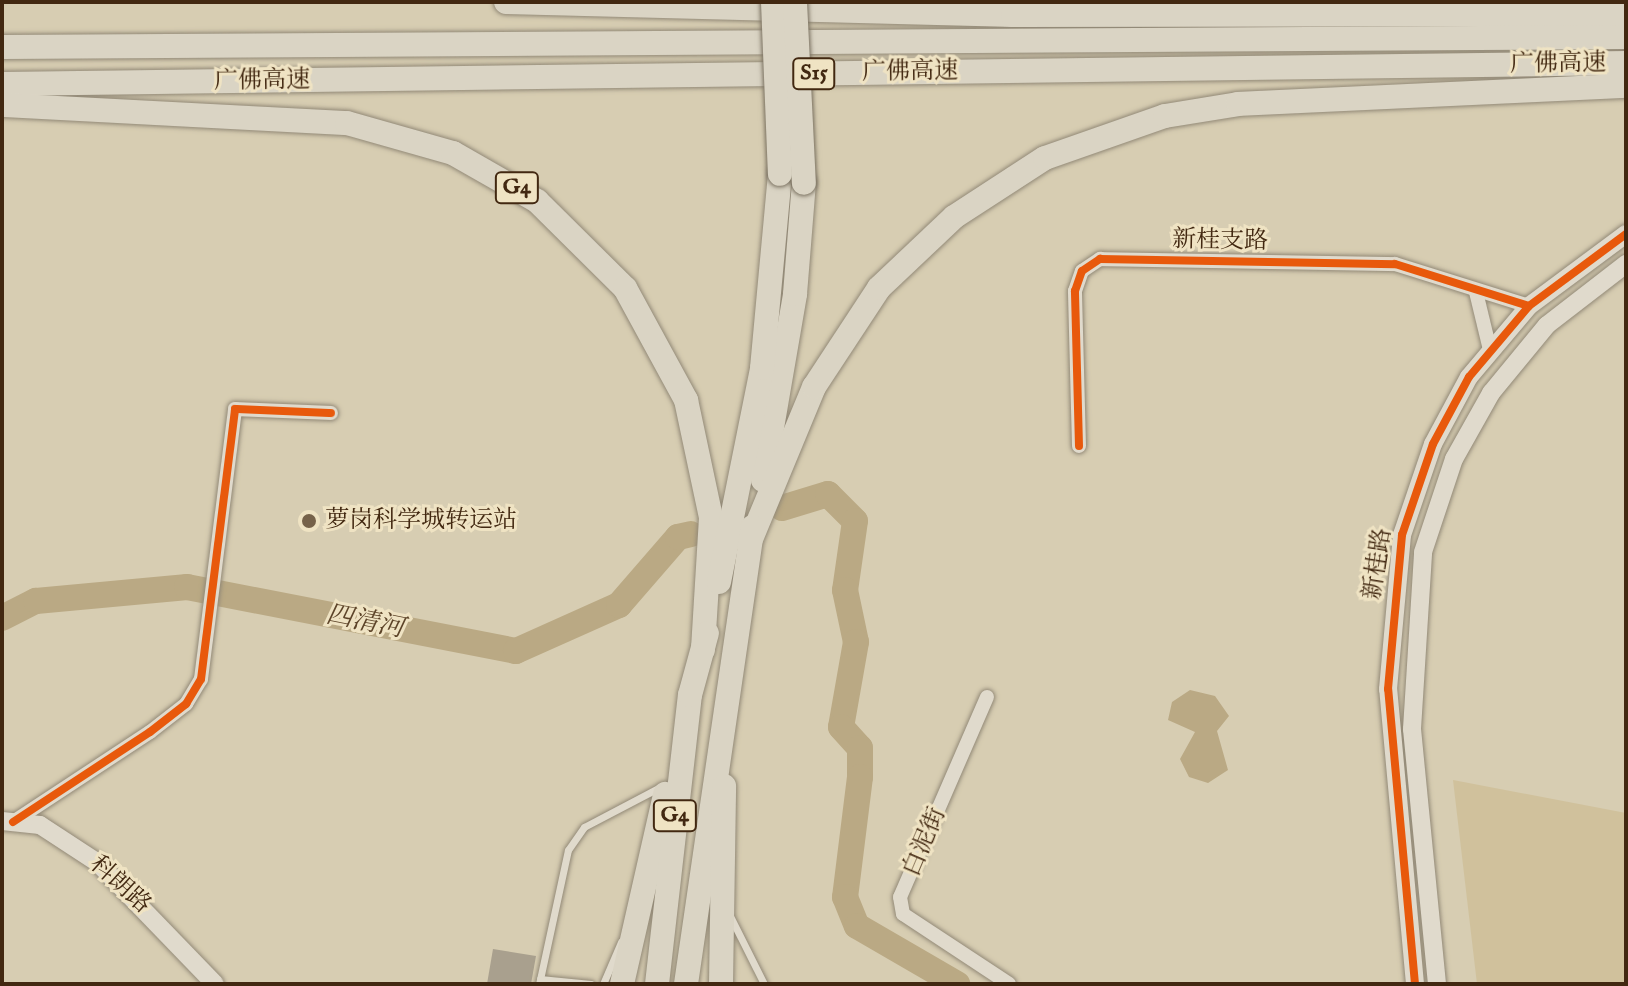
<!DOCTYPE html>
<meta charset="utf-8">
<style>
body{margin:0}
#map{position:relative;width:1628px;height:986px;overflow:hidden;background:#d7cdb2;font-family:"IM FELL English","Noto Serif SC",serif}
div>[style]{position:absolute}
[style*='--x']{left:calc(var(--x)*1px);top:calc(var(--y)*1px);width:calc(var(--w)*1px);rotate:calc(var(--a)*1deg)}
.green>*{inset:0;background:#d0c19c}
.water>*{inset:0;background:#baa984}
.river>*{height:26px;margin:-13px;padding:0 13px;transform-origin:13px;border-radius:13px;background:#baa984}
.building>*{inset:0;background:#a9a08e}
.roads{filter:drop-shadow(0 0 2px #928977) drop-shadow(0 0 2px #928977)}
.lane>*{height:7px;margin:-3.5px;padding:0 3.5px;transform-origin:3.5px;border-radius:3.5px;background:#e0dacc}
.street>*{height:14px;margin:-7px;padding:0 7px;transform-origin:7px;border-radius:7px;background:#e0dacc}
.secondary>*{height:18px;margin:-9px;padding:0 9px;transform-origin:9px;border-radius:9px;background:#e0dacc}
.highway>*{height:24px;margin:-12px;padding:0 12px;transform-origin:12px;border-radius:12px;background:#dad4c4}
.bridges{filter:drop-shadow(0 0 2px #7c7362) drop-shadow(0 0 2px #7c7362)}
.highway-bridge>*{height:24px;margin:-12px;padding:0 12px;transform-origin:12px;border-radius:12px;background:#dad4c4}
.cycleway>*{height:8px;margin:-4px;padding:0 4px;transform-origin:4px;border-radius:4px;background:#e8590c}
.dots>*{width:22px;height:22px;translate:-50% -50%;box-sizing:border-box;border:4px solid #efe3c3;border-radius:50%}
span{translate:-50% -50%;white-space:nowrap;text-align:center;line-height:1.15;-webkit-text-stroke:6px #efe3c3;paint-order:stroke}
.shield-label span{padding:2px 6px;background:#efe3c3;border:2px solid;border-radius:6px;-webkit-text-stroke-width:0}
.shield-label{font-size:22px;color:#422811;font-weight:700}
.street-label{font-size:24px;color:#422811}
.poi-label{font-size:24px;color:#422811}
.left{translate:0 -50%;text-align:left}
.water-label{font-size:26px;color:#5d4429;font-style:italic}
.frame{position:absolute;inset:0;border:4px solid #422811;pointer-events:none}
</style>
<div id="map">
<div class="green">
<div style="clip-path:polygon(1453px 780px,1626px 813px,1626px 984px,1477px 984px)"></div>
</div>
<div class="water">
<div style="clip-path:polygon(1190px 690px,1215px 696px,1229px 716px,1217px 731px,1228px 770px,1208px 783px,1189px 777px,1180px 759px,1195px 732px,1168px 720px,1172px 702px)"></div>
</div>
<div class="river">
<div style="--x:782;--y:508;--w:48;--a:-16.9"></div>
<div style="--x:828;--y:494;--w:38;--a:45"></div>
<div style="--x:855;--y:521;--w:70;--a:98.2"></div>
<div style="--x:845;--y:590;--w:53;--a:78.1"></div>
<div style="--x:856;--y:642;--w:86;--a:100"></div>
<div style="--x:841;--y:727;--w:28;--a:48"></div>
<div style="--x:860;--y:748;--w:29;--a:90"></div>
<div style="--x:860;--y:777;--w:121;--a:97.1"></div>
<div style="--x:845;--y:897;--w:31;--a:68"></div>
<div style="--x:857;--y:926;--w:116;--a:30.1"></div>
<div style="--x:2;--y:618;--w:38;--a:-27"></div>
<div style="--x:36;--y:601;--w:152;--a:-5.3"></div>
<div style="--x:187;--y:587;--w:335;--a:11"></div>
<div style="--x:516;--y:651;--w:113;--a:-24.1"></div>
<div style="--x:619;--y:605;--w:90;--a:-49.1"></div>
<div style="--x:678;--y:537;--w:13;--a:-13"></div>
</div>
<div class="building">
<div style="clip-path:polygon(493px 949px,536px 956px,531px 984px,487px 984px)"></div>
</div>
<div class="roads">
<div class="lane">
<div style="--x:731;--y:918;--w:74;--a:63.4"></div>
<div style="--x:540;--y:979;--w:51;--a:5.6"></div>
<div style="--x:539;--y:984;--w:137;--a:-77.8"></div>
<div style="--x:568;--y:850;--w:28;--a:-55"></div>
<div style="--x:584;--y:827;--w:88;--a:-27.7"></div>
<div style="--x:603;--y:984;--w:46;--a:-66.8"></div>
</div>
<div class="street">
<div style="--x:1476;--y:292;--w:60;--a:76.4"></div>
<div style="--x:1079;--y:446;--w:155;--a:-91.5"></div>
<div style="--x:1075;--y:291;--w:21;--a:-71"></div>
<div style="--x:1082;--y:271;--w:22;--a:-34"></div>
<div style="--x:1100;--y:259;--w:295;--a:1"></div>
<div style="--x:1395;--y:264;--w:140;--a:17.4"></div>
<div style="--x:987;--y:697;--w:218;--a:113.5"></div>
<div style="--x:900;--y:897;--w:17;--a:80"></div>
<div style="--x:903;--y:914;--w:127;--a:33.4"></div>
<div style="--x:13;--y:822;--w:164;--a:-33.3"></div>
<div style="--x:150;--y:732;--w:46;--a:-37.9"></div>
<div style="--x:186;--y:704;--w:29;--a:-59"></div>
<div style="--x:201;--y:679;--w:272;--a:-82.8"></div>
<div style="--x:235;--y:409;--w:96;--a:2.4"></div>
</div>
<div class="secondary">
<div style="--x:2;--y:821;--w:38;--a:6"></div>
<div style="--x:40;--y:825;--w:69;--a:33.2"></div>
<div style="--x:98;--y:863;--w:168;--a:46"></div>
<div style="--x:1415;--y:984;--w:296;--a:-95.2"></div>
<div style="--x:1388;--y:689;--w:155;--a:-84.8"></div>
<div style="--x:1402;--y:535;--w:96;--a:-71.2"></div>
<div style="--x:1433;--y:444;--w:76;--a:-61.8"></div>
<div style="--x:1469;--y:377;--w:93;--a:-49.8"></div>
<div style="--x:1529;--y:306;--w:121;--a:-36.6"></div>
<div style="--x:1437;--y:984;--w:256;--a:-95.6"></div>
<div style="--x:1412;--y:729;--w:177;--a:-86.4"></div>
<div style="--x:1423;--y:552;--w:98;--a:-71.6"></div>
<div style="--x:1454;--y:459;--w:76;--a:-60.7"></div>
<div style="--x:1491;--y:393;--w:88;--a:-50.5"></div>
<div style="--x:1547;--y:325;--w:100;--a:-37.7"></div>
</div>
<div class="highway">
<div style="--x:506;--y:2;--w:507;--a:1.47"></div>
<div style="--x:1013;--y:15;--w:613;--a:-0.09"></div>
<div style="--x:2;--y:47;--w:1624;--a:-0.35"></div>
<div style="--x:2;--y:84;--w:1624;--a:-0.74"></div>
<div style="--x:2;--y:105;--w:345;--a:3"></div>
<div style="--x:347;--y:123;--w:110;--a:15.8"></div>
<div style="--x:453;--y:153;--w:97;--a:29.7"></div>
<div style="--x:537;--y:201;--w:124;--a:44.7"></div>
<div style="--x:625;--y:288;--w:128;--a:61.4"></div>
<div style="--x:686;--y:400;--w:121;--a:78"></div>
<div style="--x:711;--y:518;--w:132;--a:93.5"></div>
<div style="--x:763;--y:480;--w:189;--a:-80.2"></div>
<div style="--x:795;--y:294;--w:111;--a:-85.4"></div>
<div style="--x:749;--y:544;--w:170;--a:-67.5"></div>
<div style="--x:814;--y:387;--w:118;--a:-56.7"></div>
<div style="--x:879;--y:288;--w:103;--a:-43.4"></div>
<div style="--x:954;--y:217;--w:108;--a:-33"></div>
<div style="--x:1045;--y:158;--w:127;--a:-19.3"></div>
<div style="--x:1165;--y:116;--w:74;--a:-9.3"></div>
<div style="--x:1238;--y:104;--w:388;--a:-2.7"></div>
<div style="--x:719;--y:582;--w:218;--a:-78.6"></div>
<div style="--x:762;--y:368;--w:195;--a:-84.7"></div>
<div style="--x:622;--y:984;--w:195;--a:-77.2"></div>
<div style="--x:657;--y:984;--w:291;--a:-83.5"></div>
<div style="--x:690;--y:695;--w:64;--a:-74.7"></div>
<div style="--x:686;--y:984;--w:462;--a:-81.7"></div>
<div style="--x:721;--y:984;--w:198;--a:-89.1"></div>
</div>
</div>
<div class="bridges">
<div class="highway-bridge">
<div style="--x:773;--y:2;--w:172;--a:87.7"></div>
<div style="--x:795;--y:2;--w:181;--a:87.2"></div>
</div>
</div>
<div class="cycleway">
<div style="--x:1079;--y:446;--w:155;--a:-91.5"></div>
<div style="--x:1075;--y:291;--w:21;--a:-71"></div>
<div style="--x:1082;--y:271;--w:22;--a:-34"></div>
<div style="--x:1100;--y:259;--w:295;--a:1"></div>
<div style="--x:1395;--y:264;--w:140;--a:17.4"></div>
<div style="--x:13;--y:822;--w:164;--a:-33.3"></div>
<div style="--x:150;--y:732;--w:46;--a:-37.9"></div>
<div style="--x:186;--y:704;--w:29;--a:-59"></div>
<div style="--x:201;--y:679;--w:272;--a:-82.8"></div>
<div style="--x:235;--y:409;--w:96;--a:2.4"></div>
<div style="--x:1415;--y:984;--w:296;--a:-95.2"></div>
<div style="--x:1388;--y:689;--w:155;--a:-84.8"></div>
<div style="--x:1402;--y:535;--w:96;--a:-71.2"></div>
<div style="--x:1433;--y:444;--w:76;--a:-61.8"></div>
<div style="--x:1469;--y:377;--w:93;--a:-49.8"></div>
<div style="--x:1529;--y:306;--w:121;--a:-36.6"></div>
</div>
<div class="dots">
<div style="left:309px;top:521px;background:#766249"></div>
</div>
<div class="shield-label">
<span style="left:814px;top:74px">S15</span>
<span style="left:517px;top:188px">G4</span>
<span style="left:675px;top:816px">G4</span>
</div>
<div class="street-label">
<span style="left:1558px;top:64px;rotate:-1deg">广佛高速</span>
<span style="left:910px;top:72px;rotate:-1deg">广佛高速</span>
<span style="left:262px;top:81px;rotate:-1deg">广佛高速</span>
<span style="left:1220px;top:241px;rotate:1deg">新桂支路</span>
<span style="left:1378px;top:564px;rotate:-81deg">新桂路</span>
<span style="left:925px;top:842px;rotate:-67deg">白泥街</span>
<span style="left:120px;top:885px;rotate:42deg">科朗路</span>
</div>
<div class="poi-label">
<span class="left" style="left:325px;top:521px">萝岗科学城转运站</span>
</div>
<div class="water-label">
<span style="left:365px;top:622px;rotate:11deg">四清河</span>
</div>
<div class="frame"></div>
</div>
